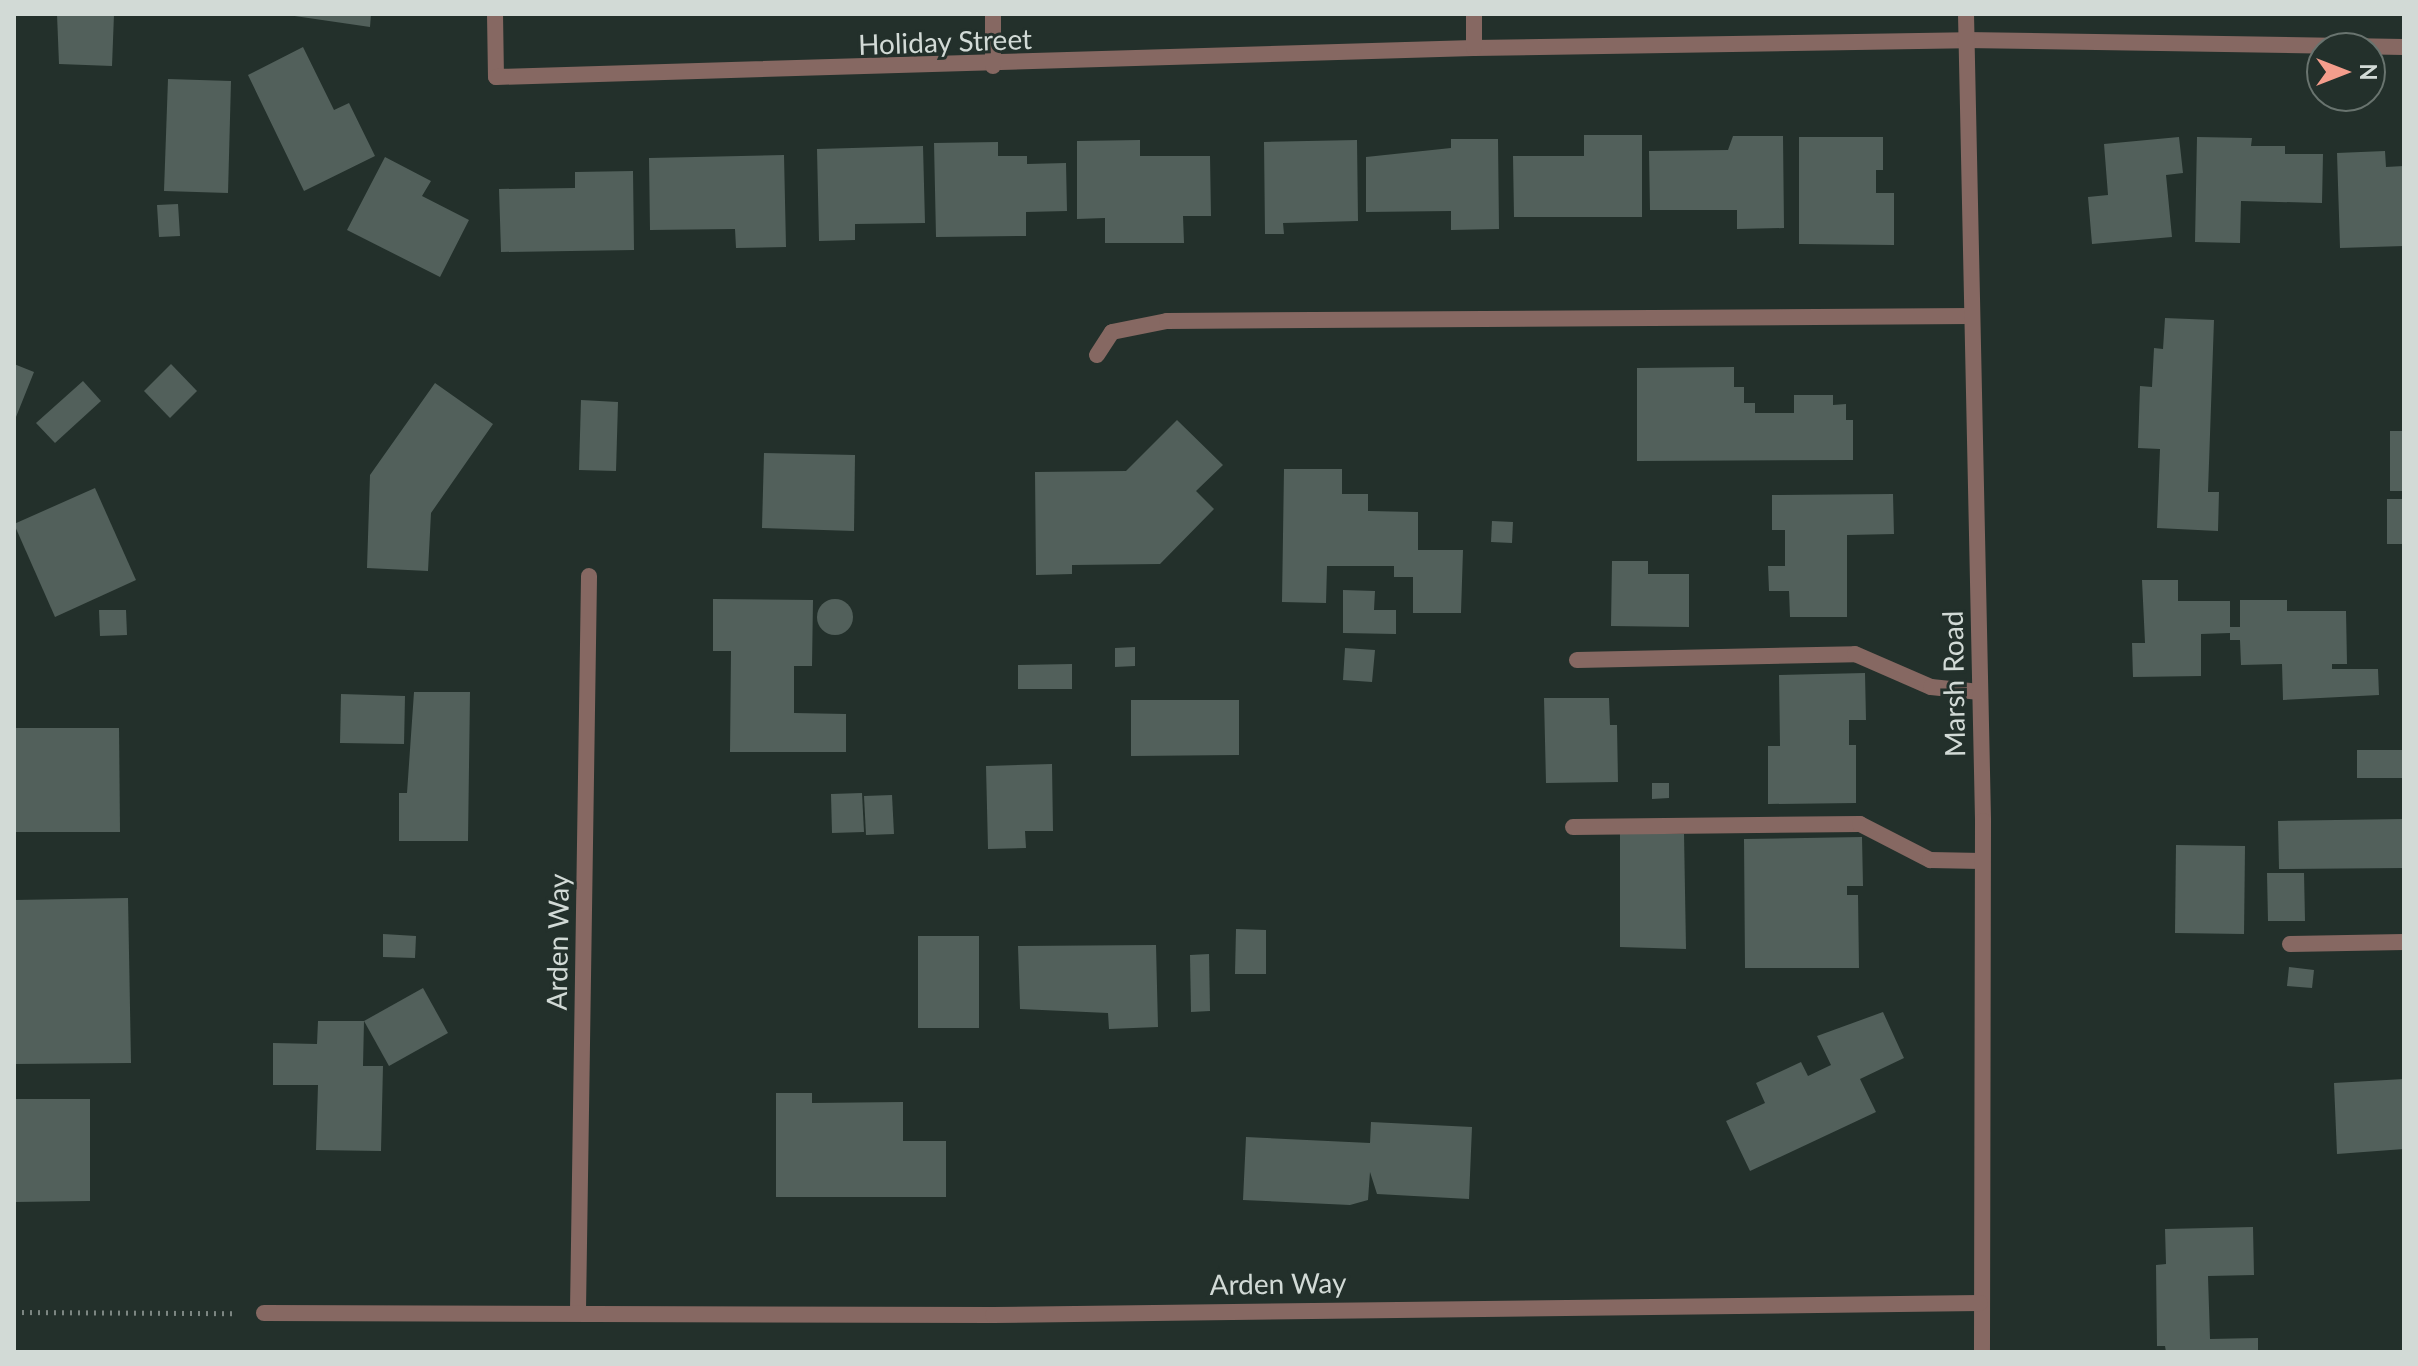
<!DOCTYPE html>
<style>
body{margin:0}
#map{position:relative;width:2418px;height:1366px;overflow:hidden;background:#23302b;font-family:Lato,sans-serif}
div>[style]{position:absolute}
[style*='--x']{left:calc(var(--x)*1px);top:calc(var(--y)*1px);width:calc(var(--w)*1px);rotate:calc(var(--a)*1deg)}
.building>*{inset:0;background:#52605b}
.round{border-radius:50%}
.path>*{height:5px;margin-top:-2.5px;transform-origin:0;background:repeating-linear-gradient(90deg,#7c8682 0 2px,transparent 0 8px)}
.lane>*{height:16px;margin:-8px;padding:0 8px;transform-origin:8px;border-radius:8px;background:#866862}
.street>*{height:16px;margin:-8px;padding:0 8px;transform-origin:8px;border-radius:8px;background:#866862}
span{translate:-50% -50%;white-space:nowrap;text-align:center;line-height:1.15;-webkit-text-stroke:6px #23302b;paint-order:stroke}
.street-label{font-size:28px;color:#d2dad6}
.frame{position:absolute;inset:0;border:16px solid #d2dad6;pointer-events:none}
.north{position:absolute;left:2306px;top:32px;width:80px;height:80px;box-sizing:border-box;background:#23302b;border:2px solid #69746f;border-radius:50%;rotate:90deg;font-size:22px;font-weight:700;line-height:32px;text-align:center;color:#d2dad6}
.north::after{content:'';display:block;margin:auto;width:28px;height:36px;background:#f49d8c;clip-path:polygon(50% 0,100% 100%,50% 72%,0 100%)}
</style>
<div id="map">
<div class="building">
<div style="clip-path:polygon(57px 14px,114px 14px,112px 66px,59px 64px)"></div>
<div style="clip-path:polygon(281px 14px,371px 14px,370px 27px)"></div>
<div style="clip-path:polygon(303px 47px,334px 110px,349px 103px,375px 156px,304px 191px,248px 75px)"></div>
<div style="clip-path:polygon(168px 79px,231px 81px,228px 193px,164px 191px)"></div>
<div style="clip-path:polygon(1584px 135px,1642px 135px,1642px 217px,1514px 217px,1513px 156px,1584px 156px)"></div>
<div style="clip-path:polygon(1733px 136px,1783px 136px,1784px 228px,1737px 229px,1737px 210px,1650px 210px,1649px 151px,1728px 150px)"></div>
<div style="clip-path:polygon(1799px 137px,1883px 137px,1883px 170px,1876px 170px,1876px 193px,1894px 193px,1894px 245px,1799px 244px)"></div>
<div style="clip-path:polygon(2179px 137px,2183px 173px,2166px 175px,2172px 237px,2092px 244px,2088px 197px,2108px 195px,2104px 144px)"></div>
<div style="clip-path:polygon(2197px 137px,2252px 138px,2251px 146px,2285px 146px,2285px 154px,2323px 154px,2322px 203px,2241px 201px,2240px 243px,2195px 242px)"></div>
<div style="clip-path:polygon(1451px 139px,1498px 139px,1499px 229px,1451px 230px,1451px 211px,1366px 212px,1366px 157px,1451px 148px)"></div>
<div style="clip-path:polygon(1140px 140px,1140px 156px,1210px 156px,1211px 216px,1183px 216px,1184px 243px,1105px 243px,1105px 218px,1077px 219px,1077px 141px)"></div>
<div style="clip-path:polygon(1357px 140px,1358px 221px,1283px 223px,1284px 234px,1265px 234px,1264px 142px)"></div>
<div style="clip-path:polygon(998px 142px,998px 156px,1027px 156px,1027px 164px,1066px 163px,1067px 211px,1026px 212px,1026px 236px,936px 237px,934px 143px)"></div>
<div style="clip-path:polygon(923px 146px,925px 223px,855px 224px,855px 240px,819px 241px,817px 149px)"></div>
<div style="clip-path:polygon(2385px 151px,2386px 167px,2404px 166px,2404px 246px,2340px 248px,2337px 153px)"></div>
<div style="clip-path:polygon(784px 155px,786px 247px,736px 248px,735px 229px,650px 230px,649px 158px)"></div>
<div style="clip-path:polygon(385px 157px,431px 181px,422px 196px,469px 220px,440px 277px,347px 230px)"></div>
<div style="clip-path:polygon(633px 171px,634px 250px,501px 252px,499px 189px,575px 188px,575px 172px)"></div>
<div style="clip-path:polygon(178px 204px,180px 236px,159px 237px,157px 205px)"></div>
<div style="clip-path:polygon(2165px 318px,2214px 320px,2208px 492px,2219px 492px,2218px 531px,2157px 528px,2160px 449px,2138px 448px,2140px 386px,2152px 387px,2154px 348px,2163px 349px)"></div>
<div style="clip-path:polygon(14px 364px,34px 372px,14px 422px)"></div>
<div style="clip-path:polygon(171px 364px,197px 391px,170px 418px,144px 391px)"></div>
<div style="clip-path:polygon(1734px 367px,1734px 387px,1744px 387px,1744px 403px,1755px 403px,1755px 413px,1794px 413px,1794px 395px,1833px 395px,1833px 405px,1846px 404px,1846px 420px,1853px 420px,1853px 460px,1637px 461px,1637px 368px)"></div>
<div style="clip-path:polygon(83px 381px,101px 401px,55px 443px,36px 423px)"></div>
<div style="clip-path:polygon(435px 383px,493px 424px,431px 513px,428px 571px,367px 568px,370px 475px)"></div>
<div style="clip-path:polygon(581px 400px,618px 402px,616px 471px,579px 470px)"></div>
<div style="clip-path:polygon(1177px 420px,1223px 465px,1196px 491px,1214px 509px,1160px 564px,1072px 565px,1072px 574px,1036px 575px,1035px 472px,1126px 471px)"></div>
<div style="clip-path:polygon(2390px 431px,2404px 431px,2404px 491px,2390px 491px)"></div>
<div style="clip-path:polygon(764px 453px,855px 455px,854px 531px,762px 528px)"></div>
<div style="clip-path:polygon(1284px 469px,1342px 469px,1342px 494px,1368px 494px,1368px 511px,1418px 512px,1418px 550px,1463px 550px,1461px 613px,1413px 613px,1413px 577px,1394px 577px,1394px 566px,1327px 566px,1326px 603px,1282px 602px)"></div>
<div style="clip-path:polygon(95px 488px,136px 580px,55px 617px,14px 524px)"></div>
<div style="clip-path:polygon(1893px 494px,1894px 534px,1847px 535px,1847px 617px,1790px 617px,1789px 591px,1769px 591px,1768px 566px,1785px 566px,1785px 530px,1772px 530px,1772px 495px)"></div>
<div style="clip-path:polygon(2387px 499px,2404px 499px,2404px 544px,2387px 544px)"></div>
<div style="clip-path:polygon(1492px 521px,1513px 522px,1512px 543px,1491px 542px)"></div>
<div style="clip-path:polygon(1612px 561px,1648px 561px,1648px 574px,1689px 574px,1689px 627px,1611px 626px)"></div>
<div style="clip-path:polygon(2142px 580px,2178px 580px,2178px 601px,2230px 601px,2230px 627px,2240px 627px,2240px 600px,2287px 600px,2287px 611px,2346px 611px,2347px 664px,2332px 664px,2332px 669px,2378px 669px,2379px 695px,2283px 700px,2282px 664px,2241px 665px,2240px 640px,2230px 640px,2230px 633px,2201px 634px,2201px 676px,2133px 677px,2132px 643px,2145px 643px)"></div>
<div style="clip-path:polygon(1343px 590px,1375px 591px,1374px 610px,1396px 610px,1396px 634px,1343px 633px)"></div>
<div class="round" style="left:817px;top:599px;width:36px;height:36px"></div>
<div style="clip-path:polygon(713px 599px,813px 600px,812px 666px,794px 666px,794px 713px,846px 714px,846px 752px,730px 752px,731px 651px,713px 651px)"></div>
<div style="clip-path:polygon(99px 610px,126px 610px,127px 635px,100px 636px)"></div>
<div style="clip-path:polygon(1135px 647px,1135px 666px,1115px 667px,1115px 648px)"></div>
<div style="clip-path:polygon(1345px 648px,1375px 650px,1372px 682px,1343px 680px)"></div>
<div style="clip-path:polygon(1072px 664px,1072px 689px,1018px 689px,1018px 665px)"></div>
<div style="clip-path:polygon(1865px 673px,1866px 720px,1849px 720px,1849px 745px,1856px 745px,1856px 803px,1768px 804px,1768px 746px,1780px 746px,1779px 675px)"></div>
<div style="clip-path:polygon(414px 692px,470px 692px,468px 841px,399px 841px,399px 793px,407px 793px)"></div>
<div style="clip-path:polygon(341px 694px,405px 696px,404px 744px,340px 743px)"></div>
<div style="clip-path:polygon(1544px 698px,1609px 698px,1610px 725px,1617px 725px,1618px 782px,1546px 783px)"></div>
<div style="clip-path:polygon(1131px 700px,1239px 700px,1239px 755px,1131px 756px)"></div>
<div style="clip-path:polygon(14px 728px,119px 728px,120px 832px,14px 832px)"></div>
<div style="clip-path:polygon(2357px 750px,2404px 750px,2404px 778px,2357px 778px)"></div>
<div style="clip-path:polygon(1052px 764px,1053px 831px,1025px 831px,1026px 848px,988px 849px,986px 766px)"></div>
<div style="clip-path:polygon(1652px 783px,1669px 783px,1669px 798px,1652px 799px)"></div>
<div style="clip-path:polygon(862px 793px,864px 832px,832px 833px,831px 794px)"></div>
<div style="clip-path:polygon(892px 795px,894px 834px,866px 835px,864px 796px)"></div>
<div style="clip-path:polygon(2404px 819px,2404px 868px,2279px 869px,2278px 821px)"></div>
<div style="clip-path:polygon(1620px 834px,1684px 834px,1686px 949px,1620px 947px)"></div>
<div style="clip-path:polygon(1862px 837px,1863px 886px,1847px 886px,1847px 895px,1858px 895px,1859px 968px,1745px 968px,1744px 839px)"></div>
<div style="clip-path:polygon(2176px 845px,2245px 846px,2244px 934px,2175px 933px)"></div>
<div style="clip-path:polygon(2267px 873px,2304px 873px,2305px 921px,2268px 921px)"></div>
<div style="clip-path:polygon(128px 898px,131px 1063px,14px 1064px,14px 900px)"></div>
<div style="clip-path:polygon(1236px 929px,1266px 930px,1266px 974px,1235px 974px)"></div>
<div style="clip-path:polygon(383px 934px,416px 936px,415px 958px,383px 957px)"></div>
<div style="clip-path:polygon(918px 936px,979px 936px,979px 1028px,918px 1028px)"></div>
<div style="clip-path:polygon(1156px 945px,1158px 1027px,1109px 1029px,1108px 1013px,1020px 1009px,1018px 946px)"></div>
<div style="clip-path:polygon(1209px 954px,1210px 1011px,1191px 1012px,1190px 955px)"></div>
<div style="clip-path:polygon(2289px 967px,2314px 970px,2312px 988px,2287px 986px)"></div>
<div style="clip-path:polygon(423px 988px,448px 1033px,389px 1066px,364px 1021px)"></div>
<div style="clip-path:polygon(1883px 1012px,1904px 1058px,1860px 1079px,1876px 1112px,1750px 1171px,1726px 1121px,1765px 1103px,1756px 1083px,1801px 1062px,1808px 1076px,1831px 1065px,1817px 1036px)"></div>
<div style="clip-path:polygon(318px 1021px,364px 1021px,363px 1066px,383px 1066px,381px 1151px,316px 1150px,318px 1085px,273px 1085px,273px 1043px,317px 1044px)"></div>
<div style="clip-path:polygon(2404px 1079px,2404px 1149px,2337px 1154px,2334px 1083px)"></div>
<div style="clip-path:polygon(776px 1093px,812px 1093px,812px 1103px,903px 1102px,903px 1141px,946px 1141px,946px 1197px,776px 1197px)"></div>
<div style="clip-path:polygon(14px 1099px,90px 1099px,90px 1201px,14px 1202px)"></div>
<div style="clip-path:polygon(1371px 1122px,1472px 1127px,1469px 1199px,1377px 1194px,1370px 1172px,1368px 1200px,1350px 1205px,1243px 1200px,1246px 1137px,1370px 1143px)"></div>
<div style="clip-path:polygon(2253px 1227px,2254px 1275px,2208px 1276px,2210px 1339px,2258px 1338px,2258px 1352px,2166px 1352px,2165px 1346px,2157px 1346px,2156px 1265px,2166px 1264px,2165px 1229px)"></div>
</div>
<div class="path">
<div style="--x:14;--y:1312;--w:223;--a:0.3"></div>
</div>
<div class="lane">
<div style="--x:1097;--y:355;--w:27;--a:-57"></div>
<div style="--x:1112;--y:332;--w:56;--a:-11.3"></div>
<div style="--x:1167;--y:321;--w:804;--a:-0.36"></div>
<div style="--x:1577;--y:660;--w:278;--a:-1.2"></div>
<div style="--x:1855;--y:654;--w:83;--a:23.5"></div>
<div style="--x:1931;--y:687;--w:49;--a:5.8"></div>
<div style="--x:1573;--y:827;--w:287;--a:-0.6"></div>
<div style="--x:1860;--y:824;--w:79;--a:27.2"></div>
<div style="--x:1930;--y:860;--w:52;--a:1.1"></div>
<div style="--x:2290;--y:944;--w:114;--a:-1"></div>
</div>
<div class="street">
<div style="--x:495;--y:14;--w:63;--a:89.1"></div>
<div style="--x:496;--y:77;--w:978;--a:-1.7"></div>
<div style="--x:1474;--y:48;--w:491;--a:-0.9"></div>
<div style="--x:1965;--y:40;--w:439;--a:0.9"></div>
<div style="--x:1474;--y:14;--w:34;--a:90"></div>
<div style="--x:1966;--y:14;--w:807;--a:88.79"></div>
<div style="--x:1983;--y:821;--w:531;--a:90.11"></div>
<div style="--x:993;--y:66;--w:52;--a:-90"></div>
<div style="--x:578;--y:1310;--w:734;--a:-89.14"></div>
<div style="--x:264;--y:1313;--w:729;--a:0.16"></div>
<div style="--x:993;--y:1315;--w:987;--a:-0.7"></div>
</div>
<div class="street-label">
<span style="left:945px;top:41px;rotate:-2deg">Holiday Street</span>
<span style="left:1953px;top:684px;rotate:-91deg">Marsh Road</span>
<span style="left:557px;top:942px;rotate:-89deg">Arden Way</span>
<span style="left:1278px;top:1283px;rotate:-1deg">Arden Way</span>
</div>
<div class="frame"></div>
<div class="north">N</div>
</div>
